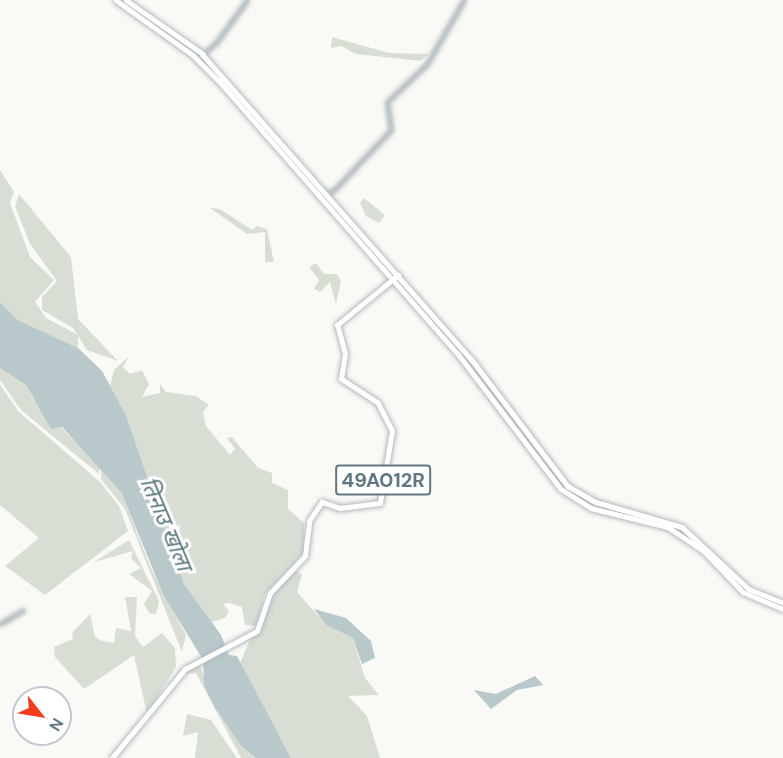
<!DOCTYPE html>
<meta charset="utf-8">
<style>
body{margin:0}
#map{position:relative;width:783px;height:758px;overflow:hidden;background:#f9f9f6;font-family:"DM Sans","Noto Sans Devanagari",sans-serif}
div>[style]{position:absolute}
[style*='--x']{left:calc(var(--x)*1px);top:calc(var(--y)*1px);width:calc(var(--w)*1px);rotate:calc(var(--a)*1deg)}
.green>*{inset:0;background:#d9ded5}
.water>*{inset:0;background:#b8c8cb}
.stream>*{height:1.5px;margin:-0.75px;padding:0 0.75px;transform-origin:0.75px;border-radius:0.75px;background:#b8c8cb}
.roads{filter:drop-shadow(0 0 2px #b3babe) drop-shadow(0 0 2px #b3babe)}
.minor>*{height:3px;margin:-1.5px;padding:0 1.5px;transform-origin:1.5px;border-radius:1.5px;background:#bfc6c9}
.major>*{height:4.5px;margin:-2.25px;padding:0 2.25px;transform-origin:2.25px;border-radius:2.25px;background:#fff}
span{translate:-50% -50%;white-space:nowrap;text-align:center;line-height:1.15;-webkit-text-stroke:6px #fff;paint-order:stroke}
.shield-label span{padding:2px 4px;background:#fff;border:2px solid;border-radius:4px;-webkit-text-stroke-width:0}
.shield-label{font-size:20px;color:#617884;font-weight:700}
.water-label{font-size:22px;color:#5c787e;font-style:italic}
.north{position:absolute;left:12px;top:686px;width:60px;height:60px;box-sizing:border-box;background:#fff;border:2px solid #c0c9ce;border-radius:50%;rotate:121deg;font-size:16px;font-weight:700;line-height:24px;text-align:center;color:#617884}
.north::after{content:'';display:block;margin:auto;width:21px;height:27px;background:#f23d1d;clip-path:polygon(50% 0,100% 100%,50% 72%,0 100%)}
</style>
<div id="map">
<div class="green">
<div style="clip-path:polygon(332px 37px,389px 53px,429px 54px,420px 61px,356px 54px,341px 46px,331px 48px)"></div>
<div style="clip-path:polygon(0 170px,14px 192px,10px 203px,30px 257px,54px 280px,35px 302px,46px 318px,78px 335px,78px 348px,18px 320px,0 302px)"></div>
<div style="clip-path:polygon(19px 194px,71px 257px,78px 319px,118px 361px,87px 350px,73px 328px,42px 310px,42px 297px,57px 281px,30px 244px,15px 206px)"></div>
<div style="clip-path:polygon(364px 198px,385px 215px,379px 223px,366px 216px,360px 203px)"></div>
<div style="clip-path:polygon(210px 208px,220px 209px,252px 230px,257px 226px,267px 229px,274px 262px,265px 262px,265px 232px,247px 234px)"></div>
<div style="clip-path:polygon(316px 263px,324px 274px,337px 274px,341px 281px,336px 304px,330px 282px,320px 292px,314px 289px,319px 280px,309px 267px)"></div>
<div style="clip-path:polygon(129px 356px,123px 367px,130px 374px,142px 370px,149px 384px,142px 397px,160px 393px,160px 384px,166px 392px,196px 396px,209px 405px,203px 412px,206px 426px,230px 455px,235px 449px,227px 438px,232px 437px,258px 468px,272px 473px,272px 483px,288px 490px,288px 509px,304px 523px,304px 552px,264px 595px,258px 626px,245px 625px,242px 607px,229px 603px,223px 604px,229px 611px,225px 618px,211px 622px,184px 584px,126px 415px,110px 386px,114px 370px)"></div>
<div style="clip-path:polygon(0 368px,26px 385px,34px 400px,100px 467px,99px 474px,21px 410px,0 380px)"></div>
<div style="clip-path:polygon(0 384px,18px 411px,100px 482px,119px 506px,128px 531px,45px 595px,5px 566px,39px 538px,0 505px)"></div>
<div style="clip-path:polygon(101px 468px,121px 492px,150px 566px,186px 635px,182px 652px,125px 509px,101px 479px)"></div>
<div style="clip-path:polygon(129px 540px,159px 601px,156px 614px,150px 614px,144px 604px,152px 591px,129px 574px,141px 568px,131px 558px,133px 551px,94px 562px)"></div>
<div style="clip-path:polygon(295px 570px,302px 575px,297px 592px,326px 625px,353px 638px,365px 678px,379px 695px,348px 696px,367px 716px,380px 758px,291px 758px,240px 663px,251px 637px,260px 630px,268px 598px)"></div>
<div style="clip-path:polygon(125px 597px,137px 597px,135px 636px,143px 647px,162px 633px,175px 648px,176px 667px,147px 714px,134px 655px,84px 689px,55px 657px,54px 647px,73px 639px,72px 633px,90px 614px,95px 637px,102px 641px,114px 643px,116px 628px,131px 631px)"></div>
<div style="clip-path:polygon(199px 663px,214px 706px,241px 746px,256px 758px,241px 758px,196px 673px,182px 674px)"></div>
<div style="clip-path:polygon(187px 714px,211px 720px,237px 758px,195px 758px,198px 732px,183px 736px)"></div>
</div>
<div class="water">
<div style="clip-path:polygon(0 302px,18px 320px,78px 348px,102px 371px,126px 415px,184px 584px,221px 635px,229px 655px,237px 656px,291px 758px,256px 758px,241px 746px,214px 706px,204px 685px,203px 660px,164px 596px,121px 492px,62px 427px,51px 429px,26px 385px,0 368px)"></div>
<div style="clip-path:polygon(314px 609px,346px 618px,371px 641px,375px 658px,362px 664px,353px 638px,326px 625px)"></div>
<div style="clip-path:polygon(535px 676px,543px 685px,517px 690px,491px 709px,474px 690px,496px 694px)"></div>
</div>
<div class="stream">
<div style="--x:121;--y:0;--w:95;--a:35.5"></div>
<div style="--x:201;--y:58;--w:18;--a:45"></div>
<div style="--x:303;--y:171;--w:29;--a:52"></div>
<div style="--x:323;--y:195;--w:16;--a:52"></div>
<div style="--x:336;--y:212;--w:85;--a:47.9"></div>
<div style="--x:397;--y:279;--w:191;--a:51"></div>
<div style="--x:521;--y:433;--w:23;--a:52"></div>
<div style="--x:556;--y:479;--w:31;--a:38"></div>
<div style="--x:580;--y:498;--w:28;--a:19"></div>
<div style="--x:674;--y:527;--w:10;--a:24"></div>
<div style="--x:767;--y:600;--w:17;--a:21"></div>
</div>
<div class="roads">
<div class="minor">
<div style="--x:197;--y:59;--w:25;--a:-40"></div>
<div style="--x:216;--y:43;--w:53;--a:-54.2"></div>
<div style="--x:320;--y:196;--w:15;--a:-23"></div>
<div style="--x:334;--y:190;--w:83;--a:-46.5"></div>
<div style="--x:391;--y:130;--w:28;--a:-98"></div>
<div style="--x:387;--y:102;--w:55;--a:-43.5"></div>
<div style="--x:427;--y:64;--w:74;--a:-60"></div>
<div style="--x:0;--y:624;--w:27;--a:-31"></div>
</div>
<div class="major">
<div style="--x:116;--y:0;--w:95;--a:35.5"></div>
<div style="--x:193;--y:55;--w:37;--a:45"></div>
<div style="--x:219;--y:81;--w:364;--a:48.8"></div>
<div style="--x:459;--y:355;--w:168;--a:52.7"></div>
<div style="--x:561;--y:489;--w:36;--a:32"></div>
<div style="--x:591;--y:508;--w:79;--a:13.9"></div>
<div style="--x:668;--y:527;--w:43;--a:33.7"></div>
<div style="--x:704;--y:551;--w:57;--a:46.4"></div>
<div style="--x:743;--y:592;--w:43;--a:23"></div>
<div style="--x:126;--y:0;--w:94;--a:35"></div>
<div style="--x:203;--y:55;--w:413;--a:48.6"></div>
<div style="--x:476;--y:365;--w:152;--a:52.8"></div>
<div style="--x:568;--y:486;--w:32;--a:30"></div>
<div style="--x:596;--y:502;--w:90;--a:16.2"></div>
<div style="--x:682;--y:527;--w:91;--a:42.8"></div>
<div style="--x:749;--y:589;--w:37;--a:22"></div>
<div style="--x:112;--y:758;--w:115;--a:-50.6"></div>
<div style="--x:185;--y:669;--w:81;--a:-27.8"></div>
<div style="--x:257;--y:631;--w:40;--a:-71.1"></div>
<div style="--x:270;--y:593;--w:51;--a:-46.6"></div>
<div style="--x:305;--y:556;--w:35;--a:-83"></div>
<div style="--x:309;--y:521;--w:23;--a:-56"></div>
<div style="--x:322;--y:502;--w:19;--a:18"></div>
<div style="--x:340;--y:508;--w:40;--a:-7.1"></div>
<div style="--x:380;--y:503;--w:73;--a:-80.5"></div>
<div style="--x:392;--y:431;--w:31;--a:-117"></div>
<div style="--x:378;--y:403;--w:44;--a:-147"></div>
<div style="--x:341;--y:379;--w:25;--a:-81"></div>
<div style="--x:345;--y:354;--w:30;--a:-105"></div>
<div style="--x:337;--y:325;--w:79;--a:-39.3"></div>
</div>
</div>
<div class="shield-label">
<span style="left:383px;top:480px">49A012R</span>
</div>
<div class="water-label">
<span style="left:166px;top:524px;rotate:67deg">तिनाउ खोला</span>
</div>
<div class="north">N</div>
</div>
